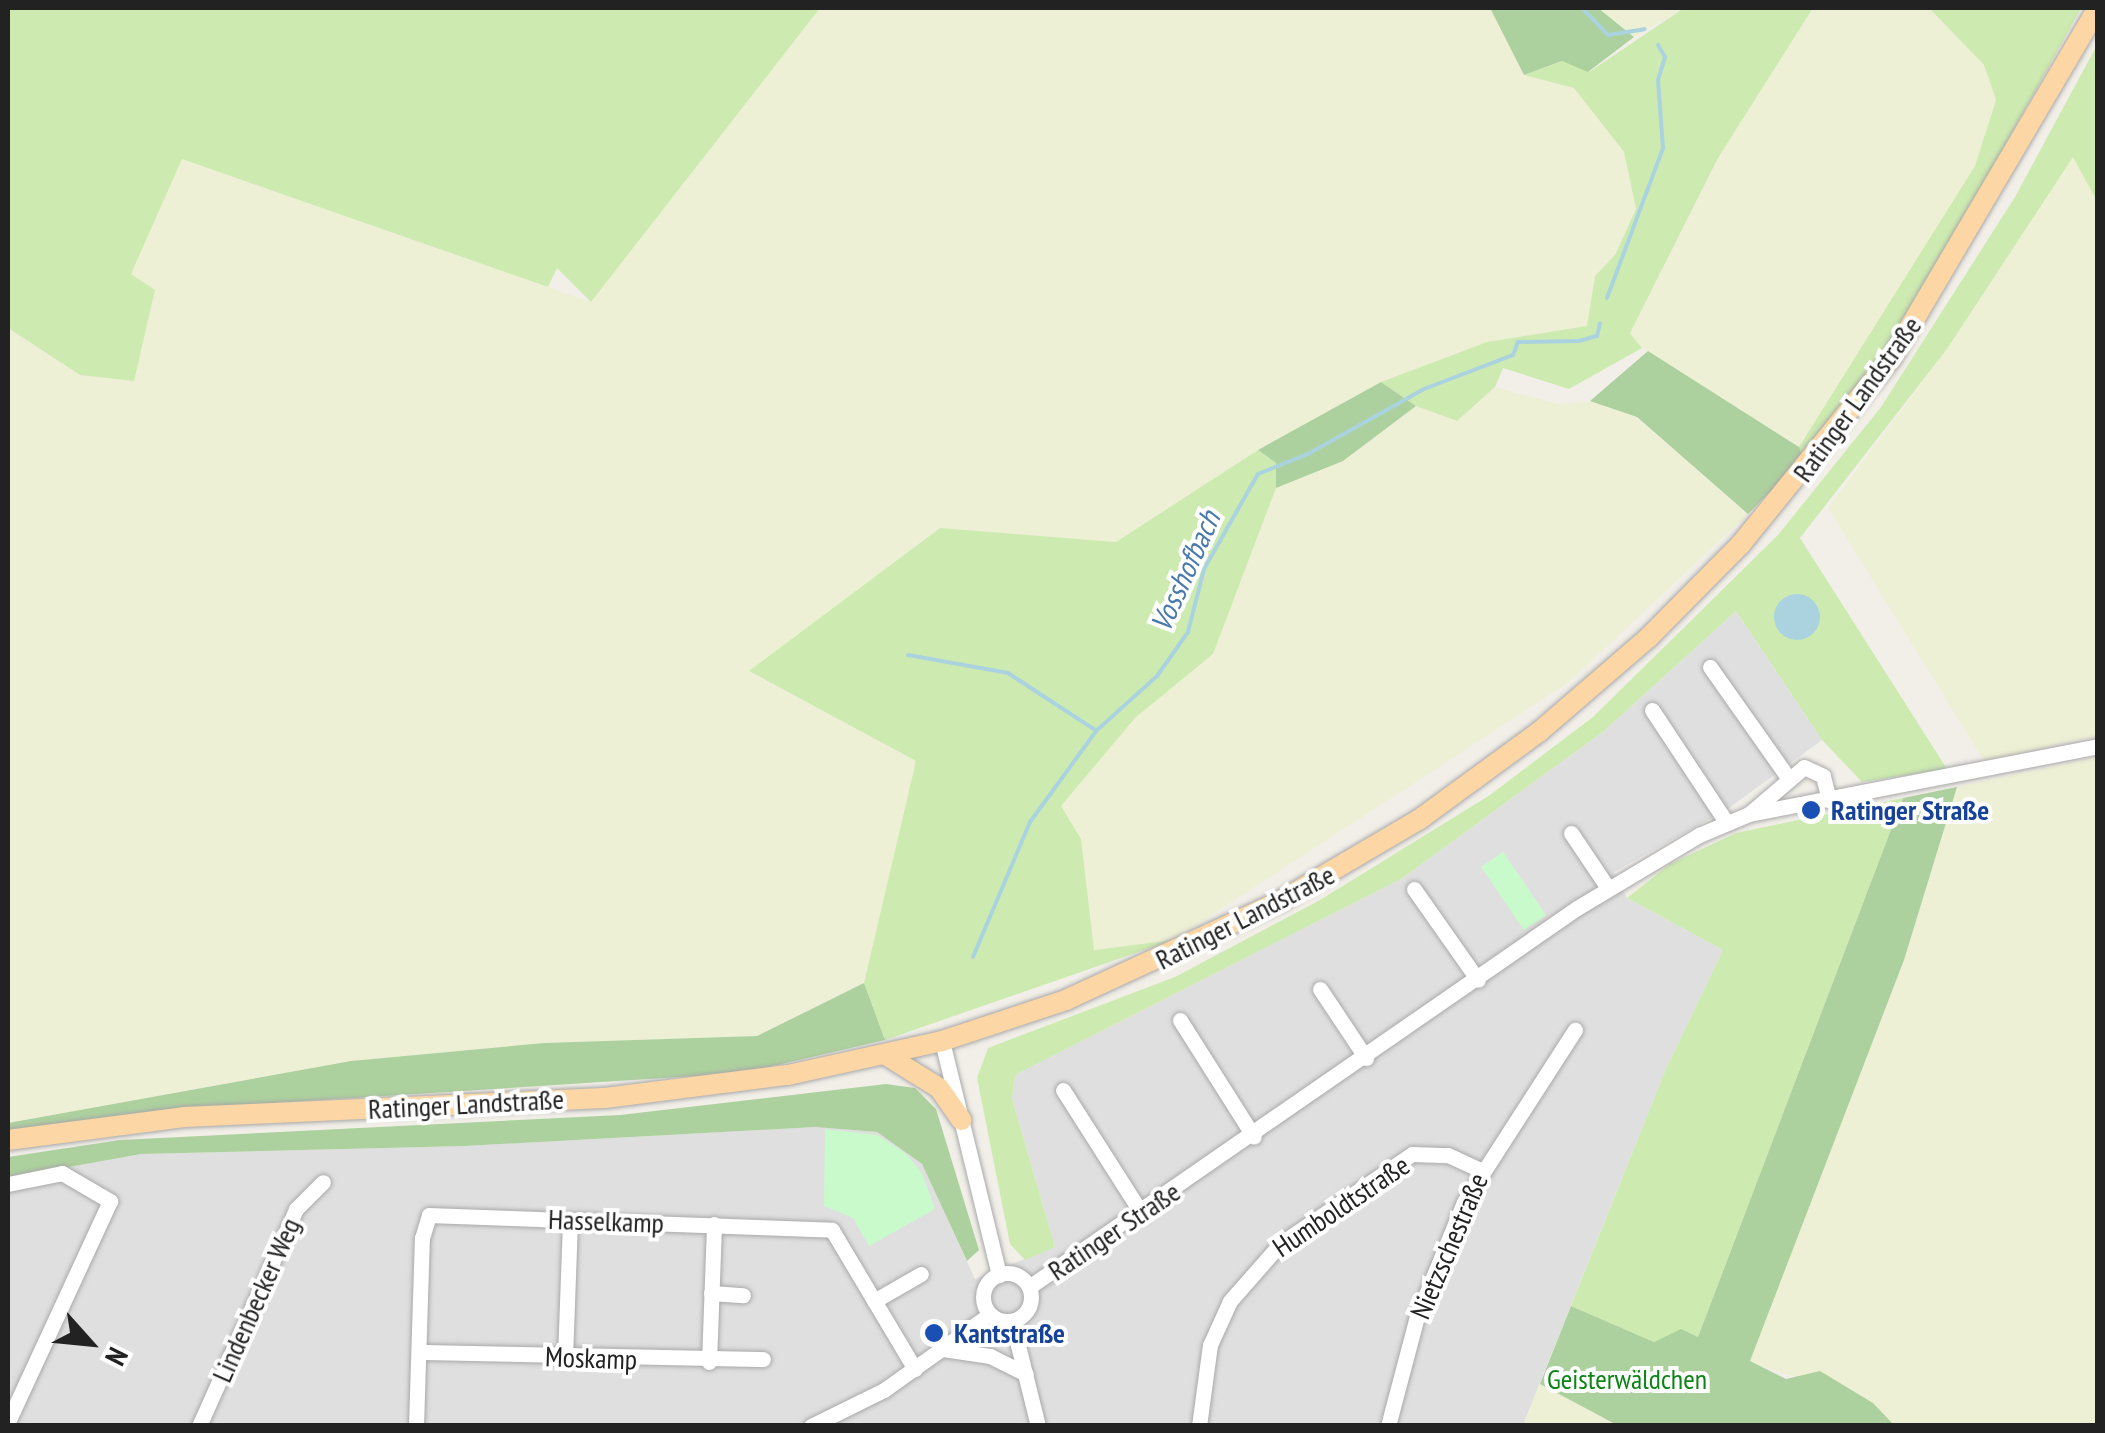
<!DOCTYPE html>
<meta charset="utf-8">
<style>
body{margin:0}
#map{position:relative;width:2105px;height:1433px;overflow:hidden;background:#f2efe9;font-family:"PT Sans Narrow",sans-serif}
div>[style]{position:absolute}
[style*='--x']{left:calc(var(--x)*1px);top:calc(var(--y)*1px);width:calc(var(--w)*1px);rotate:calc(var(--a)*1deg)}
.residential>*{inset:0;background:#e0dfdf}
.farmland>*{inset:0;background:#eef0d5}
.grass>*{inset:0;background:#cdebb0}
.forest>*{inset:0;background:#add19e}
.park>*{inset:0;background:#c8facc}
.water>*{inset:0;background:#aad3df}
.round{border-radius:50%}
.stream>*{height:4px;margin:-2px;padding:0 2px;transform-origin:2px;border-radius:2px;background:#aad3df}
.roads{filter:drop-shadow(0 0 2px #a9a9a9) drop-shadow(0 0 2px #a9a9a9)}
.minor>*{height:15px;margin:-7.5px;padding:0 7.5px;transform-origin:7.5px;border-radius:7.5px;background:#fff}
.minor>.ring{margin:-7.5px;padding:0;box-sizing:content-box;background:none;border:15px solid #fff;border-radius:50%}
.major>*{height:20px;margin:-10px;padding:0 10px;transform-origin:10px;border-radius:10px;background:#fcd6a4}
.dots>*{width:28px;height:28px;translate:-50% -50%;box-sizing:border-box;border:5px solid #fff;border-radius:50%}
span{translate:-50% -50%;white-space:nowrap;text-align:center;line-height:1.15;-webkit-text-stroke:8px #fff;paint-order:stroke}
.street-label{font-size:28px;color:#222}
.transit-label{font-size:28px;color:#164399;font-weight:700}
.left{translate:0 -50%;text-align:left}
.park-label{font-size:28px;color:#0c8416}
.water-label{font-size:30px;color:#4a7aab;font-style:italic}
.frame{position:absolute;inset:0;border:10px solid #222;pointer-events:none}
.north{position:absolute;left:40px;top:1293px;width:100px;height:100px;-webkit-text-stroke:8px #fff;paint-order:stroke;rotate:117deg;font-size:28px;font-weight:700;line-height:40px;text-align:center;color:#222}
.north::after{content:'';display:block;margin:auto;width:35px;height:45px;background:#222;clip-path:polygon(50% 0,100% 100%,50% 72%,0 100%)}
</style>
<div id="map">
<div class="residential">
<div style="clip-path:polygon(1736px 611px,1822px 740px,1729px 808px,1614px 872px,1627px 898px,1723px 950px,1666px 1069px,1523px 1425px,8px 1426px,8px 1178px,141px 1154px,465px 1146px,815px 1127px,877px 1132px,922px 1164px,975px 1279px,1055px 1247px,1012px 1099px,1015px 1075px,1401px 879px,1604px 731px)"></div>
</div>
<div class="farmland">
<div style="clip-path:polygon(820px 8px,1490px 8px,1524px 74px,1574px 87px,1624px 152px,1636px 209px,1615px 255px,1595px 276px,1587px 326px,1487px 342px,1381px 382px,1258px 450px,1116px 542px,939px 528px,749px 672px,917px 761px,864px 983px,757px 1036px,544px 1043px,351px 1061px,8px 1123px,8px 328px,80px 375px,182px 159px,591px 302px)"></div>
<div style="clip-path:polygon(1598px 8px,1684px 8px,1634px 37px)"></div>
<div style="clip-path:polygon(1813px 8px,1929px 8px,1984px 65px,1996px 100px,1975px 166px,1938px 231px,1799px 447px,1642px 348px,1630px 333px,1718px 158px)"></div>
<div style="clip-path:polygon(2073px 157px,2098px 201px,2097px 736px,1984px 761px,1828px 508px,1947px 349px)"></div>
<div style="clip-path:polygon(1495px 387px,1559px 404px,1590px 401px,1636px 417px,1748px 514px,1568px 683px,1173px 940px,1094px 950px,1081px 839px,1060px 806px,1135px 718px,1213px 654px,1276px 488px,1343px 461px,1416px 406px,1457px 421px)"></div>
<div style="clip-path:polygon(2097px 757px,2097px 1425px,1894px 1425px,1873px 1403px,1749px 1362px,1904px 960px,1957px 787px)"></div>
<div style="clip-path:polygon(1540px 1384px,1617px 1425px,1523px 1426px)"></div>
</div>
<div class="grass">
<div style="clip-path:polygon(8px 8px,820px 8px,591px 302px,557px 268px,548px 287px,182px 159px,131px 274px,155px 290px,134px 381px,80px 375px,8px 328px)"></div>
<div style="clip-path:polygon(1684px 8px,1813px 8px,1718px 158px,1630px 333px,1642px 348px,1569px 389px,1503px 368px,1495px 387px,1457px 421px,1416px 406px,1381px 382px,1487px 342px,1587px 326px,1595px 276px,1615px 255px,1636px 209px,1624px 152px,1574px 88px,1524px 75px,1563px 61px,1589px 72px)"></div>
<div style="clip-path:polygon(1929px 8px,2081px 8px,1945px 254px,1865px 382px,1803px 458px,1799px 447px,1975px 166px,1996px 100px,1984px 65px)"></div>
<div style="clip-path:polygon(2097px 45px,2097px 201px,2073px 157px,1947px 349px,1800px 538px,1947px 769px,1862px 782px,1822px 740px,1736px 611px,1604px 731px,1401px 879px,1015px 1075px,1012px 1099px,1055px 1247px,1025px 1260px,1010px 1244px,977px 1078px,988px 1048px,1175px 977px,1320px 900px,1490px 795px,1593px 717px,1778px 535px,1881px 407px,2015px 197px)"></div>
<div style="clip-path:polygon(1258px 450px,1276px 463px,1276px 488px,1213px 654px,1135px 718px,1061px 806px,1081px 839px,1094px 950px,1173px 940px,885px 1040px,864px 983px,916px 761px,749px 671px,940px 528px,1116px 542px)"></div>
<div style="clip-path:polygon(1903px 798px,1698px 1337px,1681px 1330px,1654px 1342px,1571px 1306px,1666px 1069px,1723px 950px,1627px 898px,1670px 864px,1736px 833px)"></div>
</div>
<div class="forest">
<div style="clip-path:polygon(1490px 8px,1598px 8px,1634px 37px,1588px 72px,1562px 61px,1524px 75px)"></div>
<div style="clip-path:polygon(1648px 351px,1799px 447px,1803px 458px,1748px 514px,1637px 417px,1590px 401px)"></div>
<div style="clip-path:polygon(1381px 382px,1416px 406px,1343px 461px,1276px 488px,1276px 463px,1258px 450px)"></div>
<div style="clip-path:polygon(1957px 787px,1904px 960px,1750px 1361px,1786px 1379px,1820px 1371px,1873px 1403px,1894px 1425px,1617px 1425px,1540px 1384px,1571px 1306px,1654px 1342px,1681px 1329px,1698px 1337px,1903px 798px)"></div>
<div style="clip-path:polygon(864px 983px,885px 1040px,742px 1073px,197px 1108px,8px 1132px,8px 1123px,351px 1061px,544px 1043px,757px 1036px)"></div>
<div style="clip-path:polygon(886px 1084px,915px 1088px,936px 1109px,979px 1250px,967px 1261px,922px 1164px,877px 1132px,815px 1127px,465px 1146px,141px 1154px,8px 1178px,8px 1157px,120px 1140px,620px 1115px)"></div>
</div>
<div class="park">
<div style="clip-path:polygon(1503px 852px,1546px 915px,1524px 930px,1481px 867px)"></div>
<div style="clip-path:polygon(825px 1129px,877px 1135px,905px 1153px,922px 1173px,935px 1209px,869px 1246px,853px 1218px,824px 1206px)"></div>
</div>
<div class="water">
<div class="round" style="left:1774px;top:594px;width:46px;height:46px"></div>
</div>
<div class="stream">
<div style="--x:1582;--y:8;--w:37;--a:46"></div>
<div style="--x:1608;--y:35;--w:37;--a:-9"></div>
<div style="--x:1607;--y:298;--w:160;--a:-69.5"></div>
<div style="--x:1663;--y:148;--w:68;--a:-94.2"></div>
<div style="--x:1658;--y:80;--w:24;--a:-73"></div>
<div style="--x:1665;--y:57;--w:14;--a:-120"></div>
<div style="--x:908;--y:655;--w:102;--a:10.2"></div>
<div style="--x:1008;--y:673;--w:104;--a:33.2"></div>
<div style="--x:973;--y:957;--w:147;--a:-67.1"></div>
<div style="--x:1030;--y:822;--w:112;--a:-54"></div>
<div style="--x:1096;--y:731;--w:82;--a:-42"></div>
<div style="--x:1157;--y:676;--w:54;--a:-54.8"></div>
<div style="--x:1188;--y:632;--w:65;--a:-75.7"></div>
<div style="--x:1204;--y:569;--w:109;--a:-60.4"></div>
<div style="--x:1258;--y:474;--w:54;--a:-21.8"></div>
<div style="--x:1308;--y:454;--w:133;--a:-29.3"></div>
<div style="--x:1424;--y:389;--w:95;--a:-20.9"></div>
<div style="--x:1513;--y:355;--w:14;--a:-69"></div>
<div style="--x:1518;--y:342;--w:61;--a:-0.9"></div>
<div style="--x:1579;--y:341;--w:19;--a:-16"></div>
<div style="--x:1597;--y:336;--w:13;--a:-77"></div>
</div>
<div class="roads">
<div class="minor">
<div style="--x:1710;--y:667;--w:133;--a:54.8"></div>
<div style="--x:1652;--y:710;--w:134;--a:56.5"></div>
<div style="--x:1749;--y:814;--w:72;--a:-40.5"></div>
<div style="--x:1804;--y:767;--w:21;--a:25"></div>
<div style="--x:1823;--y:776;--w:25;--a:76"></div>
<div style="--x:1571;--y:833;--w:66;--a:56.1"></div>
<div style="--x:1414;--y:889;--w:111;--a:54.9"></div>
<div style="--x:1320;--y:989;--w:83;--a:56.3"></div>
<div style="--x:1180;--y:1020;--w:138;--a:57.7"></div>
<div style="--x:942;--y:1041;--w:241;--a:76.3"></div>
<div style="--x:1063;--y:1090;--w:147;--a:57.5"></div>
<div style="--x:8;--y:1184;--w:55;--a:-11.5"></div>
<div style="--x:62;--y:1173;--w:56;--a:30.3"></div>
<div style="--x:110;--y:1201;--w:243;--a:114.8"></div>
<div class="ring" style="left:983px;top:1273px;width:33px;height:33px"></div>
<div style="--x:1029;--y:1287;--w:666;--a:-34.67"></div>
<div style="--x:1577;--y:908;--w:142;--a:-30.9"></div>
<div style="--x:1699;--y:835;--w:54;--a:-22.8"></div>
<div style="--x:1749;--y:814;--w:356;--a:-11"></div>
<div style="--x:711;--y:1293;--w:32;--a:4"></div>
<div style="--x:874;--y:1301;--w:54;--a:-29.9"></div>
<div style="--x:1012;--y:1321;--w:108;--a:76.1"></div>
<div style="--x:943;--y:1349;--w:48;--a:8.5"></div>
<div style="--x:990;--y:1356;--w:40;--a:26.6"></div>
<div style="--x:420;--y:1352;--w:343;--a:1.2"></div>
<div style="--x:565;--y:1358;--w:137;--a:-87.9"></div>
<div style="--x:709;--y:1362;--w:138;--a:-87.9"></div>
<div style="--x:199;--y:1426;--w:238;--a:-65.9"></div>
<div style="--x:296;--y:1209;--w:38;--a:-45"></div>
<div style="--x:416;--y:1426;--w:188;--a:-88.2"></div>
<div style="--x:422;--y:1238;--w:24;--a:-73"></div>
<div style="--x:429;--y:1215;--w:403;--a:2.1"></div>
<div style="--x:832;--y:1230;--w:162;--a:59.2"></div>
<div style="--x:811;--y:1426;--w:81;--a:-26.3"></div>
<div style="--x:884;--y:1390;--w:130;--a:-35.6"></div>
<div style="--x:1199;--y:1426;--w:82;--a:-82.3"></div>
<div style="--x:1210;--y:1345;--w:48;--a:-65.6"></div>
<div style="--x:1230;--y:1301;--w:76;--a:-48.7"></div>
<div style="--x:1280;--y:1244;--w:160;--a:-34.3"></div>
<div style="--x:1412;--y:1154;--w:36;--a:2"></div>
<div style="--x:1448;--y:1155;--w:35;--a:25"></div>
<div style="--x:1388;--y:1426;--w:114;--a:-75.2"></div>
<div style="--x:1417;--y:1316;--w:123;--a:-67.6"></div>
<div style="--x:1464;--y:1202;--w:205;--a:-57.2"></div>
</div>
<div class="major">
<div style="--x:886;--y:1055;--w:62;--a:31.9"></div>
<div style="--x:939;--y:1088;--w:39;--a:55"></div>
<div style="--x:8;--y:1140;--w:177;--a:-7.4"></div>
<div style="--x:184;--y:1117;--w:421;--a:-2.6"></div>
<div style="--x:605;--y:1098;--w:184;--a:-7.2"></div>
<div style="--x:788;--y:1075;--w:158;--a:-12.4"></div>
<div style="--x:942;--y:1041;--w:131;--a:-18.3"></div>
<div style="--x:1066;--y:1000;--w:238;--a:-24.8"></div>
<div style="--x:1282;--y:900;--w:160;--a:-30.4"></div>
<div style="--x:1420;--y:819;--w:147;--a:-36.2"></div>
<div style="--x:1539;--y:732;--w:145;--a:-40.8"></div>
<div style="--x:1649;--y:637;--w:131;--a:-45.3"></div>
<div style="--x:1741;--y:544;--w:238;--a:-51"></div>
<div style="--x:1891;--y:359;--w:407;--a:-59.5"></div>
</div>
</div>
<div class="dots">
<div style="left:1811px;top:810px;background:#1a4fb4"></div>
<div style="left:934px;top:1333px;background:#1a4fb4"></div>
</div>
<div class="street-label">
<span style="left:1857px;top:399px;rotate:-54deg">Ratinger Landstraße</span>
<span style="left:1245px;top:917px;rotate:-27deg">Ratinger Landstraße</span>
<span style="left:466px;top:1104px;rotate:-3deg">Ratinger Landstraße</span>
<span style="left:1341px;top:1206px;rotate:-34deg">Humboldtstraße</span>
<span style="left:606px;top:1221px;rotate:2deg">Hasselkamp</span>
<span style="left:1114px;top:1231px;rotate:-34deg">Ratinger Straße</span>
<span style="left:1449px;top:1246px;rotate:-67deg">Nietzschestraße</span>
<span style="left:256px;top:1300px;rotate:-66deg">Lindenbecker Weg</span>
<span style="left:591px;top:1358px;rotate:2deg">Moskamp</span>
</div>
<div class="transit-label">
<span class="left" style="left:1831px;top:810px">Ratinger Straße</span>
<span class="left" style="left:954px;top:1333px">Kantstraße</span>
</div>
<div class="park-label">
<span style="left:1627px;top:1379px">Geisterwäldchen</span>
</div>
<div class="water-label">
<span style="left:1185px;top:571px;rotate:-66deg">Vosshofbach</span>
</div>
<div class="frame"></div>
<div class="north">N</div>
</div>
